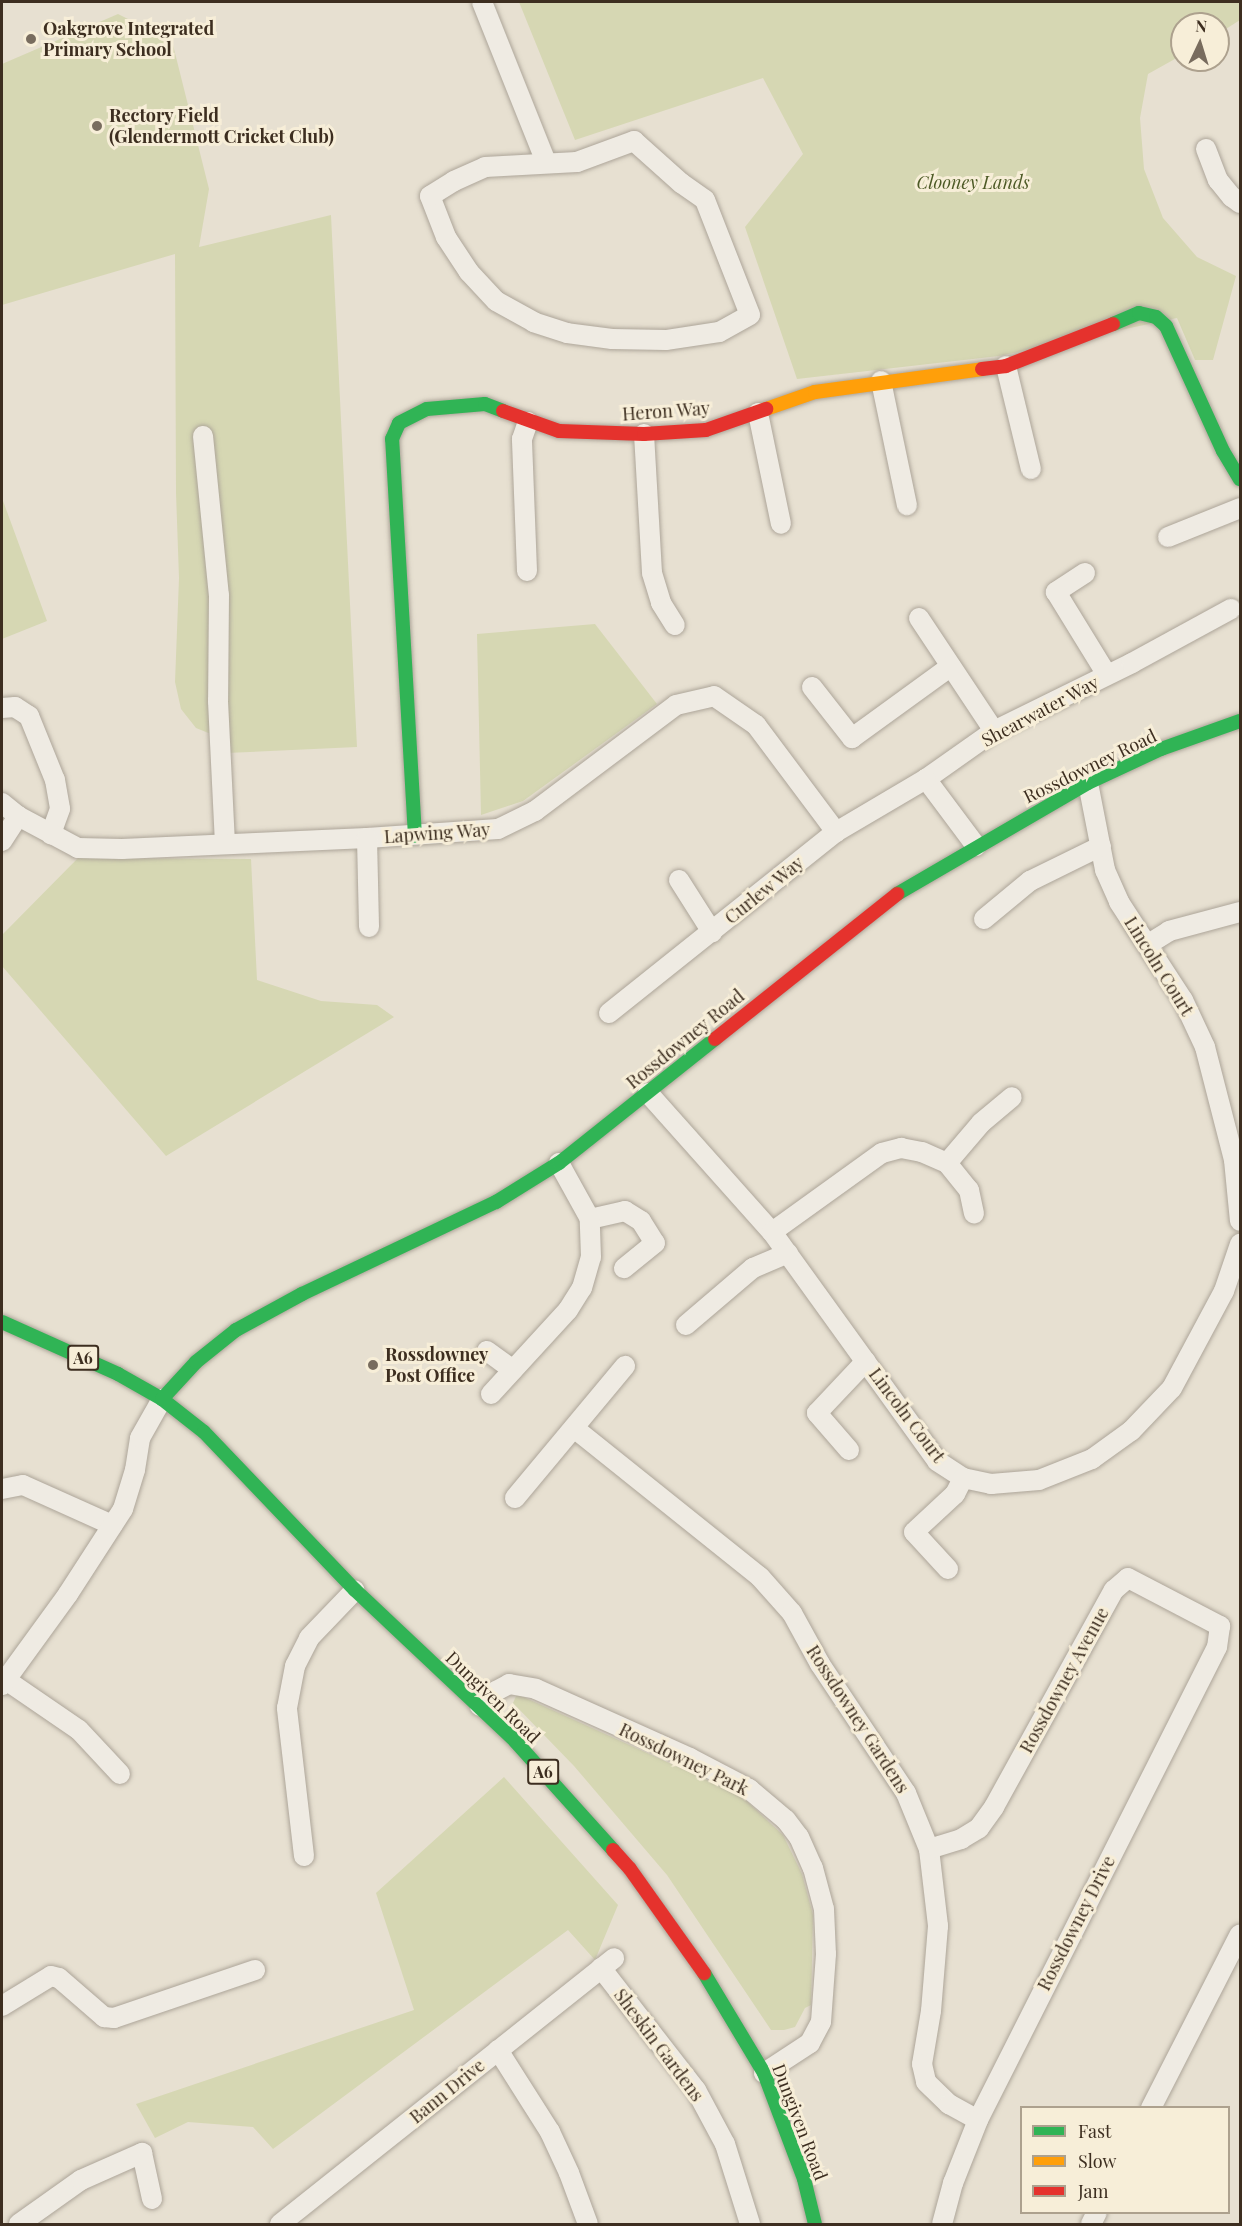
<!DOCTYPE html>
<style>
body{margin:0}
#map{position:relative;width:1242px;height:2226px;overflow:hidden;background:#e7e0d1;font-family:"Playfair Display",serif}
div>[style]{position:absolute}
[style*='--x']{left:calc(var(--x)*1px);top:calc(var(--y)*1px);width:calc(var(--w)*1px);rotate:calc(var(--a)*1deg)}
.green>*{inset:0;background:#d6d7b3}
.roads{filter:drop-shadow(0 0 2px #ada599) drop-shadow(0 0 2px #ada599)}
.street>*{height:20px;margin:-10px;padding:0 10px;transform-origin:10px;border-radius:10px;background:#efebe3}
.fast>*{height:14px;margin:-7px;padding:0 7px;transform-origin:7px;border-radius:7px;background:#30b455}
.slow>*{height:14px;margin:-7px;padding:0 7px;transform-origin:7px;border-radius:7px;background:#ff9f0a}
.jam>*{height:14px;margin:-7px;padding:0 7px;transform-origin:7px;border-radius:7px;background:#e5322d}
.dots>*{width:16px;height:16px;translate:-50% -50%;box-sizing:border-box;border:3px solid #f7eed8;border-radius:50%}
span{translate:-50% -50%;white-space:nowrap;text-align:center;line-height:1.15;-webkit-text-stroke:6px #f7eed8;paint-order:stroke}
.shield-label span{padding:2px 4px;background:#f7eed8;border:2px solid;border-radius:4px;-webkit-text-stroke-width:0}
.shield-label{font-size:16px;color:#3d2e20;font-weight:700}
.poi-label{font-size:18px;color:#3d2e20;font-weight:700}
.left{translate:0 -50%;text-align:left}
.park-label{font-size:18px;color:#4d5a26;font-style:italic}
.street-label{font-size:18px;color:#3d2e20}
.frame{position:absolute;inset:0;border:3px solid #3d2e20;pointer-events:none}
.legend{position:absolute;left:1020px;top:2106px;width:210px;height:108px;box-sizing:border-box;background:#f7eed8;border:2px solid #ada18e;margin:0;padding:8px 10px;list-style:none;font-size:18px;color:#3d2e20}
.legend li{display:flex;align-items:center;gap:12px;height:30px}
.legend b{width:30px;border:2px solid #ada18e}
.north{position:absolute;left:1170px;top:12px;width:60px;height:60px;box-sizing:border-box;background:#f7eed8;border:2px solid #ada18e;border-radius:50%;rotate:4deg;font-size:16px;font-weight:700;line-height:24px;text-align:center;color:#3d2e20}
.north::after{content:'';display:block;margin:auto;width:21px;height:27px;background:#786c5e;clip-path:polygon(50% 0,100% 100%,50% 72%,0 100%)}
</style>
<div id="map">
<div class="green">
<div style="clip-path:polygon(519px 2px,1240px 2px,1240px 20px,1218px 34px,1218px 24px,1182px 24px,1182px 55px,1148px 74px,1140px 118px,1144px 169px,1163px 218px,1197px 257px,1236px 276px,1213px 360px,1195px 360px,1177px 318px,999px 356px,797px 379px,745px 227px,803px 154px,763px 78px,575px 140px)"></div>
<div style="clip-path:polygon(118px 14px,172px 41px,209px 189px,199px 247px,331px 215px,357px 747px,226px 753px,221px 738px,196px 728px,181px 709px,175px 682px,179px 578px,176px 493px,175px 254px,2px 305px,2px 64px)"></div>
<div style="clip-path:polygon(2px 498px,47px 621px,2px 639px)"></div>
<div style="clip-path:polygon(595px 624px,657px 704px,523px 801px,481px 815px,477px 634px)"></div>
<div style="clip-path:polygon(78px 858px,251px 859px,257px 980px,321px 1001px,377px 1005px,394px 1017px,166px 1156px,2px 966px,2px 935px)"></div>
<div style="clip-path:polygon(517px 1694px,740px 1795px,783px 1835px,802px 1874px,813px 1915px,811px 2005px,805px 2008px,795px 2027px,784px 2030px,771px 2030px,667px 1875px,574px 1766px,513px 1703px)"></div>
<div style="clip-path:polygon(504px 1777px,618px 1905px,595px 1960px,568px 1930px,273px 2149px,253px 2127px,188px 2122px,155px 2138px,136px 2104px,414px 2010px,376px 1893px)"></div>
</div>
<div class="roads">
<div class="street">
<div style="--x:482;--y:2;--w:172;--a:68.2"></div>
<div style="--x:634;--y:141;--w:63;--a:41.8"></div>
<div style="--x:681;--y:183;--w:29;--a:35"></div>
<div style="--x:705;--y:200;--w:123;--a:68.6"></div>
<div style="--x:750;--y:315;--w:35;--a:151"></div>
<div style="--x:719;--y:332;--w:54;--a:171.4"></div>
<div style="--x:666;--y:340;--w:54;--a:-178.9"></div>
<div style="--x:612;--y:339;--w:45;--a:-172.4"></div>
<div style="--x:567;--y:333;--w:35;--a:-162"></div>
<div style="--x:534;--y:322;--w:43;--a:-151.1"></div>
<div style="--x:496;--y:301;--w:40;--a:-133"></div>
<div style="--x:469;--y:272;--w:42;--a:-123.3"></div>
<div style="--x:446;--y:237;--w:44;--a:-111.3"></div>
<div style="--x:430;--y:196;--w:28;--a:-32"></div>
<div style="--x:454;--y:181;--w:34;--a:-24"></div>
<div style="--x:485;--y:167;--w:92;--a:-3.1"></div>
<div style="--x:577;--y:162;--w:61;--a:-20.2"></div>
<div style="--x:1206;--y:149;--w:33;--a:69"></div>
<div style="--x:1218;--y:180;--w:22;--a:51"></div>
<div style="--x:1232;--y:197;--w:10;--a:37"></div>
<div style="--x:1006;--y:366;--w:106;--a:76.4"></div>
<div style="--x:881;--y:381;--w:127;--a:78.2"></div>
<div style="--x:758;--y:413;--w:113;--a:78.3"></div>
<div style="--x:644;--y:434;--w:139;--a:86.7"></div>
<div style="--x:652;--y:573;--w:31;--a:73"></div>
<div style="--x:661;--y:603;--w:26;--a:58"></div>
<div style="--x:203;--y:436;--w:160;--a:84.3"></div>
<div style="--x:219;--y:595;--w:106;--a:90.5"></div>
<div style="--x:218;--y:701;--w:143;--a:87.2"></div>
<div style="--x:1168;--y:537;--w:78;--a:-21.9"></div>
<div style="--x:527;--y:571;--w:132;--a:-92.2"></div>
<div style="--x:522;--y:439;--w:18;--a:-71"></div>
<div style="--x:1085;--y:573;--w:35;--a:147"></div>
<div style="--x:1056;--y:592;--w:97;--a:58.4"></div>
<div style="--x:919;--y:618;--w:136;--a:56.4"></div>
<div style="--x:812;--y:687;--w:65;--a:51.9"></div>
<div style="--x:852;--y:738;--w:122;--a:-36"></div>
<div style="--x:2;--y:708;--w:13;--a:-4"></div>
<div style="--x:15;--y:707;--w:17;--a:33"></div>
<div style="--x:29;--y:716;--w:69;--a:67.9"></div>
<div style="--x:55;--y:780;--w:29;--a:80"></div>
<div style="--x:60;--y:809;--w:27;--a:110"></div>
<div style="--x:1088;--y:783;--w:89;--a:78.9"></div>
<div style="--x:1105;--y:870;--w:35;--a:66"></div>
<div style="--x:1119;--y:902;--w:117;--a:56.9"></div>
<div style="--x:1183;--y:1000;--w:52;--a:64.9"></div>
<div style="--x:1205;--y:1047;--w:117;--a:75.6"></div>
<div style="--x:1234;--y:1160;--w:61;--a:84.4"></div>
<div style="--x:2;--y:803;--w:21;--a:39"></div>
<div style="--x:18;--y:816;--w:68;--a:28.1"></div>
<div style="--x:78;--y:848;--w:44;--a:1.3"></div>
<div style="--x:122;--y:849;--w:245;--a:-2.6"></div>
<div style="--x:367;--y:838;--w:131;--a:-3.9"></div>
<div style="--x:498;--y:829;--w:41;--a:-25.9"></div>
<div style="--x:535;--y:811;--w:176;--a:-36.9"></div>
<div style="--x:676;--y:705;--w:39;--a:-13"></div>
<div style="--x:714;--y:696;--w:51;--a:34.6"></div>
<div style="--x:756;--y:725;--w:134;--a:53.2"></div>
<div style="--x:367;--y:838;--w:89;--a:88.7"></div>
<div style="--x:2;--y:841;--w:30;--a:-57"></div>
<div style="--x:976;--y:846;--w:84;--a:-126.7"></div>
<div style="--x:926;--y:779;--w:83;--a:-35.2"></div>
<div style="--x:994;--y:731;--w:154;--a:-26.2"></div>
<div style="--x:1132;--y:663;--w:113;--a:-28.6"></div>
<div style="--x:679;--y:880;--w:62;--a:57.6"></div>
<div style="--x:984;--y:919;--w:60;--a:-39.6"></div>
<div style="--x:1030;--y:881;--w:79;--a:-26.2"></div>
<div style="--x:1147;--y:945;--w:26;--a:-32"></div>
<div style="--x:1169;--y:931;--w:73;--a:-15"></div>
<div style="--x:609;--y:1013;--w:290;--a:-38.6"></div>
<div style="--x:836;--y:832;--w:104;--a:-30.5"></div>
<div style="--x:648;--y:1093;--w:186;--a:48.3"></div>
<div style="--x:772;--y:1232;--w:282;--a:54.2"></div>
<div style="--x:937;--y:1461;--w:31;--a:33"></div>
<div style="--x:963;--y:1478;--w:29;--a:12"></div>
<div style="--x:991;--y:1484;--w:48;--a:-4.8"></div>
<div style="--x:1039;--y:1480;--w:57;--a:-21.6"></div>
<div style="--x:1092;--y:1459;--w:48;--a:-35.7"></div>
<div style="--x:1131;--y:1431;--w:59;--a:-46.4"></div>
<div style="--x:1172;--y:1388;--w:110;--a:-61.8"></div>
<div style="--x:1224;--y:1291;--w:50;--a:-71.2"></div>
<div style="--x:947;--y:1163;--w:52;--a:-49.6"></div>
<div style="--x:981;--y:1123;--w:40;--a:-40"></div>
<div style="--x:590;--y:1219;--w:36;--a:-13"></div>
<div style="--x:625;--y:1211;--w:19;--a:32"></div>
<div style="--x:641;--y:1221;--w:26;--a:58"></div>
<div style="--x:655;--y:1243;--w:40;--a:141"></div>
<div style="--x:772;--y:1232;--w:135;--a:-35.7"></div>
<div style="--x:882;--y:1153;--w:20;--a:-15"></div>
<div style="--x:901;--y:1148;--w:21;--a:11"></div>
<div style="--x:922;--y:1152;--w:27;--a:24"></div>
<div style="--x:947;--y:1163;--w:35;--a:51"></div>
<div style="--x:969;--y:1190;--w:24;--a:78"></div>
<div style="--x:686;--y:1325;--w:88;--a:-40.4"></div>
<div style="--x:753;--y:1268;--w:38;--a:-23"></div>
<div style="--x:487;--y:1351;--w:32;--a:36"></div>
<div style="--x:491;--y:1394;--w:114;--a:-47.5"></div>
<div style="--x:568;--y:1310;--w:26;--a:-58"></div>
<div style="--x:582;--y:1288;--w:32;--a:-74"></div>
<div style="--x:591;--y:1257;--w:38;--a:-92"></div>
<div style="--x:590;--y:1219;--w:64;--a:-119"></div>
<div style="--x:574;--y:1428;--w:238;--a:38.7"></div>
<div style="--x:760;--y:1577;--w:48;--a:48.4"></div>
<div style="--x:792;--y:1613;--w:58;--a:61.2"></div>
<div style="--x:820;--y:1664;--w:155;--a:56.3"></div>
<div style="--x:906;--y:1793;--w:61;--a:67.7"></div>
<div style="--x:929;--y:1849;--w:78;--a:83.3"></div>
<div style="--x:938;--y:1926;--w:85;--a:94.7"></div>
<div style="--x:931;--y:2011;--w:54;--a:99.6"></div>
<div style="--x:922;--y:2064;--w:18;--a:77"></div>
<div style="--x:926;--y:2082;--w:32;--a:44"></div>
<div style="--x:949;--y:2104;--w:33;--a:29"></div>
<div style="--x:849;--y:1450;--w:49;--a:-130.9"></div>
<div style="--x:817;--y:1413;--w:71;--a:-46.7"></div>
<div style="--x:2;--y:1489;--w:21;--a:-11"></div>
<div style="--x:23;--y:1485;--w:98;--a:24.2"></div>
<div style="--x:515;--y:1498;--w:172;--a:-50.2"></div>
<div style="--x:948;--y:1569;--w:50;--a:-132.6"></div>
<div style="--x:914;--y:1532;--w:56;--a:-42.8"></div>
<div style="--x:955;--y:1494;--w:18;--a:-63"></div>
<div style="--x:6;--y:1680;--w:88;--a:34.4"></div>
<div style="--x:79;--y:1730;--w:60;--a:47"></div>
<div style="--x:2;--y:1685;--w:112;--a:-54"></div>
<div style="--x:68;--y:1594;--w:101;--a:-57.1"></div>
<div style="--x:123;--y:1509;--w:41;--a:-72.9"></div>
<div style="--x:135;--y:1470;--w:32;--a:-81"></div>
<div style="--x:140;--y:1438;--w:45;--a:-60.6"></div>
<div style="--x:480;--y:1706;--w:22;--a:-43"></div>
<div style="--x:496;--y:1691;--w:15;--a:-28"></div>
<div style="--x:509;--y:1684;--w:27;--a:10"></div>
<div style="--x:536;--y:1689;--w:169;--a:24.1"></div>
<div style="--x:690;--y:1758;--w:67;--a:27.7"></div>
<div style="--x:749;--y:1789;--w:48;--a:40"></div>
<div style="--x:786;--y:1820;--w:21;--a:53"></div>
<div style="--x:799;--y:1837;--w:34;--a:66"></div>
<div style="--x:813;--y:1868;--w:42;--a:75"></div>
<div style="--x:824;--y:1909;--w:45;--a:87.5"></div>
<div style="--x:826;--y:1954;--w:68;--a:94.2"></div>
<div style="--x:821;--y:2022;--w:24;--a:118"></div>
<div style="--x:810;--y:2043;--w:55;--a:146.9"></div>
<div style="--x:929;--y:1849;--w:34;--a:-17"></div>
<div style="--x:961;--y:1839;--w:21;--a:-31"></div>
<div style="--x:979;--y:1828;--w:26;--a:-54"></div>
<div style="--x:994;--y:1807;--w:248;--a:-61.1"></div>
<div style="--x:1114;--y:1590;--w:18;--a:-41"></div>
<div style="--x:1128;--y:1578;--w:104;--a:27.6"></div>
<div style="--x:1220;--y:1626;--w:21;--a:98"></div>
<div style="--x:1217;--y:1647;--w:530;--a:116.81"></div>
<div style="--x:978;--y:2120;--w:68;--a:111.6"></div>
<div style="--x:953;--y:2183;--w:42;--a:105"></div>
<div style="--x:304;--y:1856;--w:149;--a:-96.6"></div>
<div style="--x:287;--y:1708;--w:43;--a:-79.2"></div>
<div style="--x:295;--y:1666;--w:31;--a:-63"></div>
<div style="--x:309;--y:1638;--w:66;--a:-46.2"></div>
<div style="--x:601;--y:1968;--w:155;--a:52.1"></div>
<div style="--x:696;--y:2090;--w:61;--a:61.8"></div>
<div style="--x:725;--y:2144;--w:84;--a:72.6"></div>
<div style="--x:2;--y:2006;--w:57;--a:-31.5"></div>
<div style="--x:51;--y:1976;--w:8;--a:14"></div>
<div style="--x:59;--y:1978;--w:60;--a:40.9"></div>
<div style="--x:104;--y:2017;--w:10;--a:6"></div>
<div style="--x:114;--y:2018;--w:149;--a:-18.8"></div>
<div style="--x:498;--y:2050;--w:97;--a:57.6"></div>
<div style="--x:550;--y:2132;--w:45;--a:65.1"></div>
<div style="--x:569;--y:2173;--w:54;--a:69.6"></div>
<div style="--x:1151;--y:2108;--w:195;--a:-62.9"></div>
<div style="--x:19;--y:2224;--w:76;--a:-35.4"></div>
<div style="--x:81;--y:2180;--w:67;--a:-23.9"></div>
<div style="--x:142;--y:2153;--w:47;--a:77.7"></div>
<div style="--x:280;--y:2224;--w:427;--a:-38.5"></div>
<div style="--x:1091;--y:2224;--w:13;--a:-63"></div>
</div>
<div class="fast">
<div style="--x:1113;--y:324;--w:28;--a:-23"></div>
<div style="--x:1139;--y:313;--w:17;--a:13"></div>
<div style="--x:1156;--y:317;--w:13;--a:42"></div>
<div style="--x:1166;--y:326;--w:137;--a:65.5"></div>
<div style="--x:1223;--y:451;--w:33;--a:59"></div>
<div style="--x:415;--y:836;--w:398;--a:-93.3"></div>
<div style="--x:392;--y:439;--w:17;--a:-66"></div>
<div style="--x:399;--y:423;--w:31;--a:-27"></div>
<div style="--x:427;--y:409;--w:58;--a:-4.9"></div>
<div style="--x:485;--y:404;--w:19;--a:21"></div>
<div style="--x:897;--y:894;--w:221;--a:-30.2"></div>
<div style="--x:1088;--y:783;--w:81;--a:-25"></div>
<div style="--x:1161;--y:749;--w:84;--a:-19.5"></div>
<div style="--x:2;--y:1322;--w:127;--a:24.1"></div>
<div style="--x:118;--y:1374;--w:51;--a:29.6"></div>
<div style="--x:162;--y:1399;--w:53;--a:38.2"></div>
<div style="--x:204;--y:1432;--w:219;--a:46.3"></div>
<div style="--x:355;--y:1590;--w:220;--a:43.3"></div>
<div style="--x:515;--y:1741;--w:147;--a:48"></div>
<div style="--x:162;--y:1399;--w:50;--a:-47.4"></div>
<div style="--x:196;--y:1362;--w:51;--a:-38.7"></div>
<div style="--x:236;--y:1330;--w:75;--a:-28.6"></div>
<div style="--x:302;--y:1294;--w:215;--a:-25.4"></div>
<div style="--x:496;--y:1202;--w:74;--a:-31.8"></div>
<div style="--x:559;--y:1163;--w:199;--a:-38.5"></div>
<div style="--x:704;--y:1973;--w:117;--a:59"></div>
<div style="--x:764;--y:2073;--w:113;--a:69.3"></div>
<div style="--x:804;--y:2179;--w:46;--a:76.3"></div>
</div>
<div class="slow">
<div style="--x:766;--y:409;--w:52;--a:-19.1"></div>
<div style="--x:815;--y:392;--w:169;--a:-7.8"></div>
</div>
<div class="jam">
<div style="--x:982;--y:369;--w:24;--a:-7"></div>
<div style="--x:1006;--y:366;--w:115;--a:-21.4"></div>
<div style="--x:503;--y:411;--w:59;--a:19.7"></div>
<div style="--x:559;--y:431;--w:85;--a:2"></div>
<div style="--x:644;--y:434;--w:62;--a:-3.7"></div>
<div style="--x:706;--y:430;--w:64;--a:-19.3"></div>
<div style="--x:715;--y:1039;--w:233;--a:-38.5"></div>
<div style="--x:613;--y:1850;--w:25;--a:48"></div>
<div style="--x:630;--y:1869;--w:128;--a:54.6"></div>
</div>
</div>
<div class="dots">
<div style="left:31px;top:39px;background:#786c5e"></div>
<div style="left:97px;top:126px;background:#786c5e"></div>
<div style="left:373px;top:1365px;background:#786c5e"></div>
</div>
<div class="shield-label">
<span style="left:83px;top:1358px">A6</span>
<span style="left:543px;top:1772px">A6</span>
</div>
<div class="poi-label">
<span class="left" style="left:43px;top:39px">Oakgrove Integrated<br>Primary School</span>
<span class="left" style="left:109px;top:126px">Rectory Field<br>(Glendermott Cricket Club)</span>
<span class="left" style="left:385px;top:1365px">Rossdowney<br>Post Office</span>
</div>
<div class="park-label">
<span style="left:973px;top:182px">Clooney Lands</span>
</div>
<div class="street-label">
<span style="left:666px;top:411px;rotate:-4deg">Heron Way</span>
<span style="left:1040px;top:711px;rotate:-28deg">Shearwater Way</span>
<span style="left:1090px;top:766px;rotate:-26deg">Rossdowney Road</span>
<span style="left:437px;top:833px;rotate:-4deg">Lapwing Way</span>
<span style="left:764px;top:890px;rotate:-39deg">Curlew Way</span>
<span style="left:1159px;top:966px;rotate:58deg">Lincoln Court</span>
<span style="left:685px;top:1039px;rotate:-39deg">Rossdowney Road</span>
<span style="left:907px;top:1415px;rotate:53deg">Lincoln Court</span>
<span style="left:1064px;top:1680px;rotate:-61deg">Rossdowney Avenue</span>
<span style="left:493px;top:1697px;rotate:44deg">Dungiven Road</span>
<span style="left:858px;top:1719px;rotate:57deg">Rossdowney Gardens</span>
<span style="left:684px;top:1759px;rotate:26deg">Rossdowney Park</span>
<span style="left:1076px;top:1923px;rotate:-63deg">Rossdowney Drive</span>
<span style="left:659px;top:2045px;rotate:53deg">Sheskin Gardens</span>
<span style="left:447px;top:2091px;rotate:-39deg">Bann Drive</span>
<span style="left:800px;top:2122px;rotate:69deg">Dungiven Road</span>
</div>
<div class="frame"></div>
<ul class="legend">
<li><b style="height:8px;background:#30b455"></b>Fast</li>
<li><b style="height:8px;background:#ff9f0a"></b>Slow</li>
<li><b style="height:8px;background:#e5322d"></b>Jam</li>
</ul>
<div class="north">N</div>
</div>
